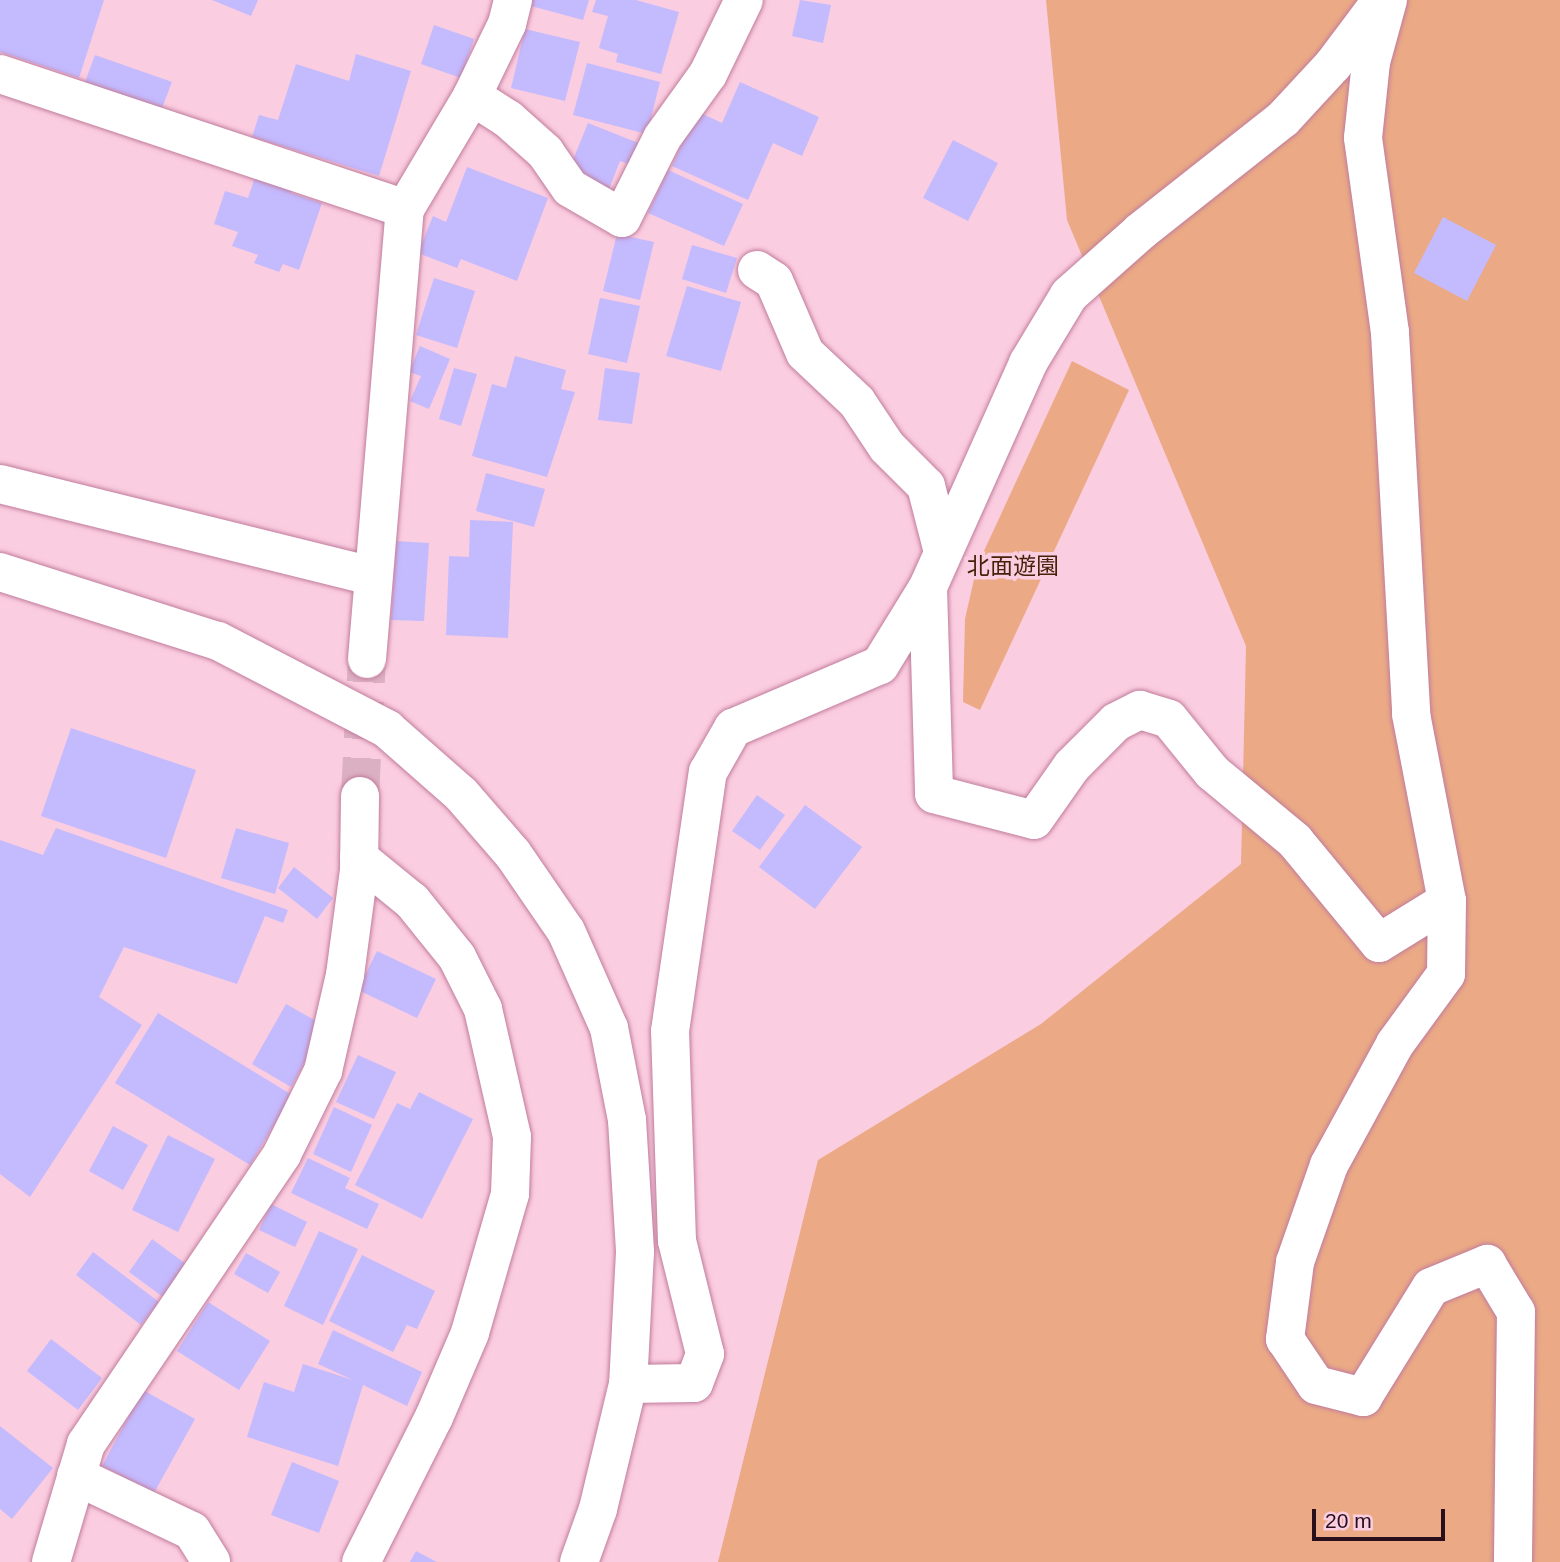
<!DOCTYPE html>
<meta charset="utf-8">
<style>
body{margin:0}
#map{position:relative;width:1560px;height:1562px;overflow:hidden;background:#fbcde0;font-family:Arial,"Noto Sans JP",sans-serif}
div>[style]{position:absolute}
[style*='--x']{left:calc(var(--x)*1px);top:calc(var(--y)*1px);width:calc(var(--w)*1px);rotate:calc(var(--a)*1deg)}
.green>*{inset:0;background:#ebaa85}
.building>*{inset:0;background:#c4bafe}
.minor-tunnel>*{height:38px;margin-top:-19px;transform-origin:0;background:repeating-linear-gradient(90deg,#dcb0c3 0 38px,transparent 0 57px)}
.roads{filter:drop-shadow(0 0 2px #c17c9c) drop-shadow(0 0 2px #c17c9c)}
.minor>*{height:38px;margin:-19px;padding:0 19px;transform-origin:19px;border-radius:19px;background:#fff}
.tertiary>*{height:38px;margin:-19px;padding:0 19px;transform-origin:19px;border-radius:19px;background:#fff}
span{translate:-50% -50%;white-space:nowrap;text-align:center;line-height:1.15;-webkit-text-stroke:7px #fbcde0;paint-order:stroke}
.park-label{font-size:23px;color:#462108}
.scale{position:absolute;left:1312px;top:1509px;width:133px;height:32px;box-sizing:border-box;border:4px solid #290f1c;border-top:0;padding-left:9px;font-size:21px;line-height:24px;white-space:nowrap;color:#290f1c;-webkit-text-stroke:5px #fbcde0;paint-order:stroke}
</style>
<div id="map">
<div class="green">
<div style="clip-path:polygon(1046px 0,1560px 0,1560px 1562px,718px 1562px,818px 1160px,1041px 1024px,1241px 864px,1246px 646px,1067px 220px)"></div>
<div style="clip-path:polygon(1072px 361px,1129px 390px,980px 710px,963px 702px,965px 619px,977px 566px)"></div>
</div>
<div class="building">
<div style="clip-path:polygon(0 0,104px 0,79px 78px,0 52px)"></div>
<div style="clip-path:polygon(212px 0,258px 0,251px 16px)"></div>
<div style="clip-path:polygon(532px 0,589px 0,583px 20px,531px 6px)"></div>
<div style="clip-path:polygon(596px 0,636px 0,679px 12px,661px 74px,616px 62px,618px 54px,599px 48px,608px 16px,592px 12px)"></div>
<div style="clip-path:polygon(800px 0,831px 5px,823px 43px,792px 36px)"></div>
<div style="clip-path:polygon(434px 25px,474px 39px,461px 78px,421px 64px)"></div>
<div style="clip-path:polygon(525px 29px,580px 42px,565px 101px,511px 88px)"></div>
<div style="clip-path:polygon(356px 54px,411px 71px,379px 176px,252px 137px,259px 115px,278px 120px,296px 64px,349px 81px)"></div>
<div style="clip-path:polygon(95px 55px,172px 82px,162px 108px,85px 82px)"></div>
<div style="clip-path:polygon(587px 63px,660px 82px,647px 134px,573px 115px)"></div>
<div style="clip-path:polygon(740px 82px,819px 117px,802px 156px,773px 143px,748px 200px,672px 166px,696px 111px,722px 123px)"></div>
<div style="clip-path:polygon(588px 123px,646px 146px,638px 167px,620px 161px,609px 189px,568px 172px)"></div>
<div style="clip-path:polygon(953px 140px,998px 163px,968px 221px,923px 198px)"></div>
<div style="clip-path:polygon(467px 167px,548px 198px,517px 281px,461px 259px,457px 268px,418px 253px,433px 216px,446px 222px)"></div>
<div style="clip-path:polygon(258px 168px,295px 181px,291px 193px,322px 203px,299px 270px,283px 264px,279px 272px,254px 263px,258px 255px,232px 246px,238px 232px,214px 224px,225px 191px,248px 198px)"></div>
<div style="clip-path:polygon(668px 170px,743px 204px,724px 246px,648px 213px)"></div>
<div style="clip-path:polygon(1443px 217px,1496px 245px,1467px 301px,1414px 273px)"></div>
<div style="clip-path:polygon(617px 234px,654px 242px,640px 300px,603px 291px)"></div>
<div style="clip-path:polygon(692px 245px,737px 258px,726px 293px,682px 279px)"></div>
<div style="clip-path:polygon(434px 278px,475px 291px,457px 348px,416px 335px)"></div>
<div style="clip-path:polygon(687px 286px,741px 302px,721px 371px,666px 356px)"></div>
<div style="clip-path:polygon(600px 298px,640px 306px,627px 363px,588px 354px)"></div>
<div style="clip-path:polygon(420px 346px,450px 359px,429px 409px,410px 401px,421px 376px,409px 372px)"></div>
<div style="clip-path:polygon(515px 356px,566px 370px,561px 389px,575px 392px,547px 477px,472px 456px,492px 384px,506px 388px)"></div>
<div style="clip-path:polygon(454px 368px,477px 374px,461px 426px,439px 419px)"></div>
<div style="clip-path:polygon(605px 368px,640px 373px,632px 424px,598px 420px)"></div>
<div style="clip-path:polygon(486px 473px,545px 489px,534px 527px,476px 511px)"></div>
<div style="clip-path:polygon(470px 520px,513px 522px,508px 638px,446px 635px,449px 556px,469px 557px)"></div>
<div style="clip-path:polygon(396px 541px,429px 543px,424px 621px,391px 620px)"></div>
<div style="clip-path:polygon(71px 728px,196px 770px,166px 858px,41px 816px)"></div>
<div style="clip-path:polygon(757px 795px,785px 815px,760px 850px,732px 831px)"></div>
<div style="clip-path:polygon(805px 805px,862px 847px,815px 909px,759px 867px)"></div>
<div style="clip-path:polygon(56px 828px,288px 910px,283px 923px,265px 916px,237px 984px,124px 947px,99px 997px,142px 1025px,30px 1197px,0 1174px,0 840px,43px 855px)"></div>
<div style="clip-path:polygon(236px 828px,289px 843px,275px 894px,221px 878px)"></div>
<div style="clip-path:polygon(294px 867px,333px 898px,317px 919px,278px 888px)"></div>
<div style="clip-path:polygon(377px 951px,436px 979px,417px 1018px,358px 990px)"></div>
<div style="clip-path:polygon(286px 1004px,325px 1026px,291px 1087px,252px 1064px)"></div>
<div style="clip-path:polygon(158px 1013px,292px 1095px,250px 1165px,115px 1083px)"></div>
<div style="clip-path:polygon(358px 1055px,396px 1072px,374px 1119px,336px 1102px)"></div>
<div style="clip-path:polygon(419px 1092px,473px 1119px,422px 1219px,355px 1185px,397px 1103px,410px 1109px)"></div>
<div style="clip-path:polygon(334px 1107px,372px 1125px,351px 1172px,313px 1154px)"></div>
<div style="clip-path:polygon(113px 1126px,148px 1145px,123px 1190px,89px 1171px)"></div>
<div style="clip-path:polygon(168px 1135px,215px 1159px,178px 1232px,132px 1210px)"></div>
<div style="clip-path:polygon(308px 1158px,350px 1178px,345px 1188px,379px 1204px,367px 1229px,291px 1193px)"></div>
<div style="clip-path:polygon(271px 1204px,307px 1222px,295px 1247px,259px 1230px)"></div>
<div style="clip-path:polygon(319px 1231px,358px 1249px,323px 1325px,284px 1306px)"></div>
<div style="clip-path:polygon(152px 1239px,186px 1264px,163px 1297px,129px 1272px)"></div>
<div style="clip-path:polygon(93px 1252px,159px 1302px,141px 1325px,76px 1275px)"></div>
<div style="clip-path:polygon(246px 1253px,280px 1272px,268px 1293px,234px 1274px)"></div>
<div style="clip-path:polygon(362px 1255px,435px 1291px,417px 1329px,407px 1325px,393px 1352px,329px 1321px)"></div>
<div style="clip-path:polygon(208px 1302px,270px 1341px,239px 1390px,177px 1351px)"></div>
<div style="clip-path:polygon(333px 1330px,422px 1372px,407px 1406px,363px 1385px,338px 1466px,247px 1437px,264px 1382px,294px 1392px,303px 1364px,353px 1380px,318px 1364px)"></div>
<div style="clip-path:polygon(51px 1339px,102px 1378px,78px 1410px,27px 1371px)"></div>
<div style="clip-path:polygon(143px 1390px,195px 1419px,154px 1493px,102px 1466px)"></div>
<div style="clip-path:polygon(0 1426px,53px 1468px,12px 1519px,0 1509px)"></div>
<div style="clip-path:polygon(292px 1462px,339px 1481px,319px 1533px,271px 1515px)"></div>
<div style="clip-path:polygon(416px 1551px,437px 1562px,410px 1562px)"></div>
</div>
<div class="minor-tunnel">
<div style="--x:360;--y:796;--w:137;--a:-87.1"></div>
</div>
<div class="roads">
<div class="minor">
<div style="--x:1388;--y:0;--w:64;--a:105.3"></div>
<div style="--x:1371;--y:62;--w:76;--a:96"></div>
<div style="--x:1363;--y:138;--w:197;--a:82.1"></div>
<div style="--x:1390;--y:333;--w:382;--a:86.8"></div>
<div style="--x:1411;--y:714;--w:190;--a:79.1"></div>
<div style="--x:1447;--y:901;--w:73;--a:90.8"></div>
<div style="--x:1446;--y:974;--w:87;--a:126.1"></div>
<div style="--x:1395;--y:1044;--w:138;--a:118.6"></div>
<div style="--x:1329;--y:1165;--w:103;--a:109.3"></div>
<div style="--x:1295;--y:1262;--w:78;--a:97.4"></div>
<div style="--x:1285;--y:1339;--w:55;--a:56"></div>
<div style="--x:1316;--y:1385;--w:49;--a:14.3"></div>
<div style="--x:1363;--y:1397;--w:129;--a:-58.3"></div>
<div style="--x:1431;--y:1287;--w:61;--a:-22.3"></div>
<div style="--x:1487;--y:1264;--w:56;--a:58.9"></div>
<div style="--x:1516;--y:1312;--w:250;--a:90.7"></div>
<div style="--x:0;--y:74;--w:427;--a:18.4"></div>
<div style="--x:472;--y:96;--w:43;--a:32.6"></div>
<div style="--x:508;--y:119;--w:50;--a:41.7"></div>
<div style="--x:545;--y:152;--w:44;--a:55.2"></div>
<div style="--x:570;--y:188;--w:60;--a:30"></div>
<div style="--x:622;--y:218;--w:89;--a:-63.4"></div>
<div style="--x:662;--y:138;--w:79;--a:-54.3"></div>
<div style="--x:708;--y:74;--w:82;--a:-64.1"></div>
<div style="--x:757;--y:270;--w:20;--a:33"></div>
<div style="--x:774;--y:281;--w:78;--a:66.7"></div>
<div style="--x:805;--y:353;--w:71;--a:43.3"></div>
<div style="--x:857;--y:402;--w:54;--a:56.3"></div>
<div style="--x:887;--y:447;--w:55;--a:45"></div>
<div style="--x:926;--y:486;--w:68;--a:75.6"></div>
<div style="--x:0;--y:484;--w:384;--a:13.9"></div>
<div style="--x:928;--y:588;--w:206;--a:88.3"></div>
<div style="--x:934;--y:794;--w:103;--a:14.6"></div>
<div style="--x:1034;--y:820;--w:66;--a:-54.9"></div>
<div style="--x:1072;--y:766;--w:62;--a:-45"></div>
<div style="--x:1116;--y:722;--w:27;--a:-27"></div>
<div style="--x:1140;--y:710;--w:30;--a:17"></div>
<div style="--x:1169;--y:719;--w:68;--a:50.9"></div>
<div style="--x:1212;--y:772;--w:108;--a:39.7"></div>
<div style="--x:1295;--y:841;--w:132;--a:50.5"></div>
<div style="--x:1379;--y:943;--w:80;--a:-31.7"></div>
<div style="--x:367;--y:659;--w:452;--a:-85.2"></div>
<div style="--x:405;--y:209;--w:131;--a:-59.3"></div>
<div style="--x:472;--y:96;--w:80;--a:-64.1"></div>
<div style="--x:507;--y:24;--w:25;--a:-76"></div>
<div style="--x:359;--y:858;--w:68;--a:39.1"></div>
<div style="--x:412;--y:901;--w:72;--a:51.2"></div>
<div style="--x:457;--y:957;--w:58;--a:63.4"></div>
<div style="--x:483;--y:1009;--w:131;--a:77.2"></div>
<div style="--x:512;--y:1137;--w:57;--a:92"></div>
<div style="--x:510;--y:1194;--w:145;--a:106.1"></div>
<div style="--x:470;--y:1333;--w:91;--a:113.2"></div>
<div style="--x:434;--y:1417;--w:162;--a:116.7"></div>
<div style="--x:628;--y:1384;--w:66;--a:-0.9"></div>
<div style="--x:694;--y:1383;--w:31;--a:-69"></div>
<div style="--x:705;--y:1354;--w:116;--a:-103.9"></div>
<div style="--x:677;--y:1241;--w:210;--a:-91.9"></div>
<div style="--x:670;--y:1031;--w:262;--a:-81.7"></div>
<div style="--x:708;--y:772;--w:51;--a:-60.4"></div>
<div style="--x:733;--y:728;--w:160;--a:-23.2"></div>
<div style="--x:880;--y:665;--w:92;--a:-58.4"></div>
<div style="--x:928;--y:587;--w:245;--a:-65.9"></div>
<div style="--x:1028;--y:363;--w:79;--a:-58.9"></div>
<div style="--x:1069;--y:295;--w:96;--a:-41.6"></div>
<div style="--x:1141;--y:231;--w:181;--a:-38.3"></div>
<div style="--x:1283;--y:119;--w:74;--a:-47.2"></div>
<div style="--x:1333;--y:65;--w:75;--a:-53.1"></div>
<div style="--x:76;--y:1476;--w:128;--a:25.4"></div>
<div style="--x:192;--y:1531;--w:36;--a:58"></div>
<div style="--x:51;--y:1562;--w:123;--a:-73.5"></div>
<div style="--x:86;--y:1444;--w:350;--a:-55.9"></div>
<div style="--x:282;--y:1154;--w:93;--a:-63.7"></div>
<div style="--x:323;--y:1071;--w:98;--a:-77.1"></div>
<div style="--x:345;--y:975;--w:106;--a:-82.4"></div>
<div style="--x:359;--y:870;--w:74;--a:-89.2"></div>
</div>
<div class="tertiary">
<div style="--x:0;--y:572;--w:229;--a:17.6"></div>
<div style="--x:218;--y:641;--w:191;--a:27.5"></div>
<div style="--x:387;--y:729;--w:98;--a:41.3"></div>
<div style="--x:461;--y:794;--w:79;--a:49.1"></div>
<div style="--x:513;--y:854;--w:93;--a:55.5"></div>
<div style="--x:566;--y:931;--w:106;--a:66.1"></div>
<div style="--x:609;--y:1028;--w:94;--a:78.9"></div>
<div style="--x:627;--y:1120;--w:132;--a:86.5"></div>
<div style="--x:635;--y:1252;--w:132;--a:93"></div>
<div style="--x:628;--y:1384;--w:129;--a:103.5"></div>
<div style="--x:598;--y:1509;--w:56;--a:109.7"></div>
</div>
</div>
<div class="park-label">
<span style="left:1013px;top:566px">北面遊園</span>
</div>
<div class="scale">20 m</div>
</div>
